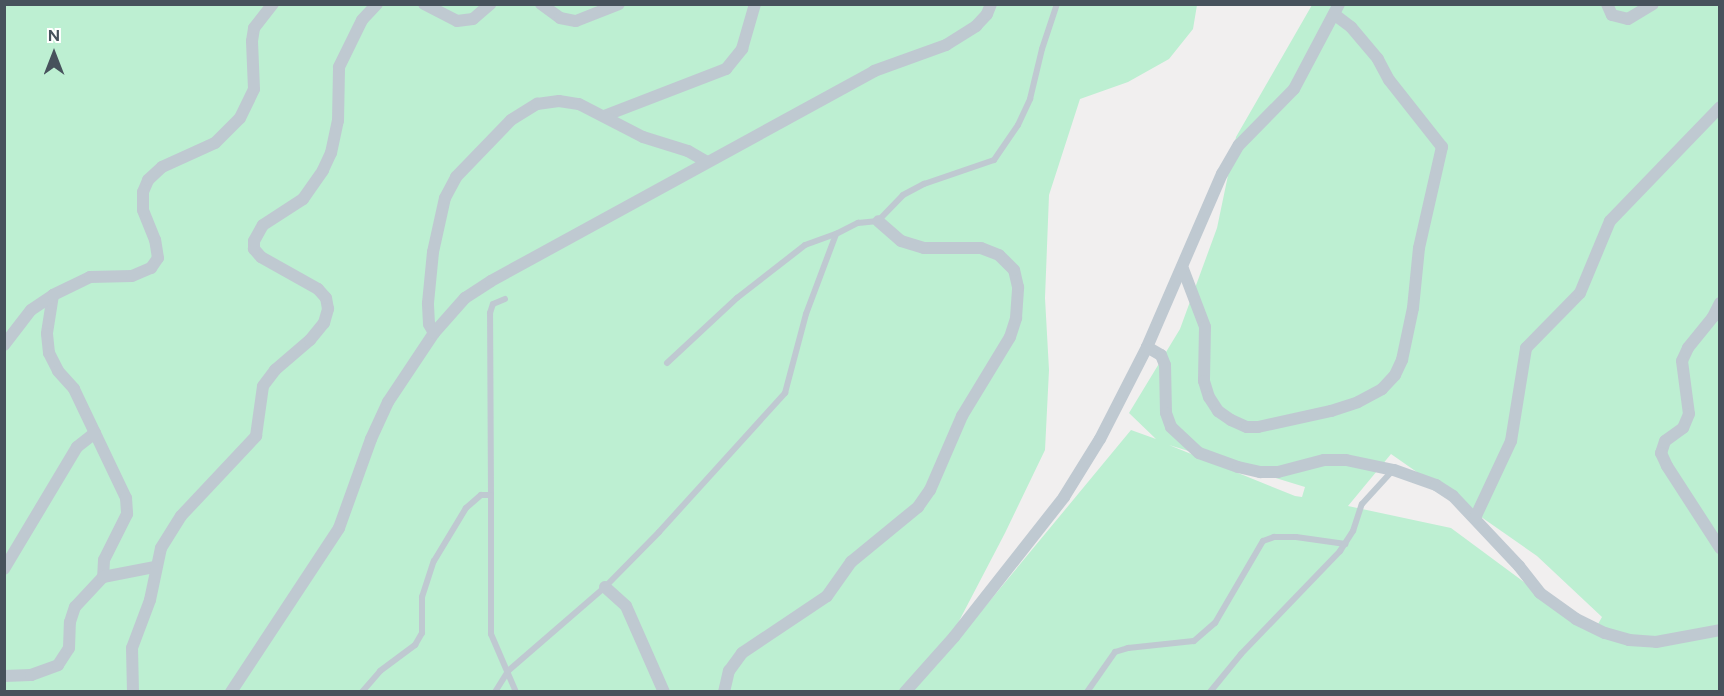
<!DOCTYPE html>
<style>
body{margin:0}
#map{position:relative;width:1724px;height:696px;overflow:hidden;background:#f1efef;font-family:Figtree,sans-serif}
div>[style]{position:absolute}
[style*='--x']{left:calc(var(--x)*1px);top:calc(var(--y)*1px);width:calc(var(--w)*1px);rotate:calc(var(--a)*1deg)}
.green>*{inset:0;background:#bdefd2}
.service>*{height:6px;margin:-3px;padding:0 3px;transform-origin:3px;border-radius:3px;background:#bfc9d1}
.minor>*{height:12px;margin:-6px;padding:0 6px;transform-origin:6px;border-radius:6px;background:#bfc9d1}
span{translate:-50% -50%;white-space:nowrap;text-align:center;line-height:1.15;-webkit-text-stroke:5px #fff;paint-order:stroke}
.frame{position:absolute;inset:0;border:6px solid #47525c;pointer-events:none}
.north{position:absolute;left:24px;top:24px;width:60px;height:60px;-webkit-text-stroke:4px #fff;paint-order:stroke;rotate:0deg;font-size:16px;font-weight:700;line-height:24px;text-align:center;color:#47525c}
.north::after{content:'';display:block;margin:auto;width:21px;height:27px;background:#47525c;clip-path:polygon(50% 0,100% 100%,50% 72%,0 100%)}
</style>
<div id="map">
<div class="green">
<div style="clip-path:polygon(evenodd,4px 5px,1197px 5px,1193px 29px,1169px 59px,1128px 82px,1080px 99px,1049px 195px,1045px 298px,1049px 370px,1045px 450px,1005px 533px,935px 667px,1131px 430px,1156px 439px,1129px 413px,1180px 329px,1217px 228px,1236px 137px,1312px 5px,1719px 5px,1719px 691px,5px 691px,4px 5px,1169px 445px,1305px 487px,1302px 497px,1295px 496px,1169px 445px,4px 5px,1391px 454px,1537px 556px,1602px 617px,1593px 633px,1451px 528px,1348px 506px,1391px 454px)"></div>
</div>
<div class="service">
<div style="--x:667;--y:363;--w:96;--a:-42.9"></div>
<div style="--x:737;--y:298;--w:86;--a:-37.9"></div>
<div style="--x:805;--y:245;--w:33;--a:-20"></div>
<div style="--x:491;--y:495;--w:182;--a:-90.3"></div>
<div style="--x:490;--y:313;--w:9;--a:-72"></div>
<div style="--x:493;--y:304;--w:13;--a:-23"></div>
<div style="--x:362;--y:692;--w:28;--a:-49"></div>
<div style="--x:380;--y:671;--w:44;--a:-36.6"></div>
<div style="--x:415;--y:645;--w:14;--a:-60"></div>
<div style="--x:422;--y:633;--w:36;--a:-90"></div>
<div style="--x:422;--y:597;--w:38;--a:-72"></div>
<div style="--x:434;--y:561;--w:62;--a:-58.9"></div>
<div style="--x:466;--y:508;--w:20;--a:-41"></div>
<div style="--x:481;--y:495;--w:10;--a:0"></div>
<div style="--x:491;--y:495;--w:139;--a:90"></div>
<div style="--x:491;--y:634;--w:63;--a:66.7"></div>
<div style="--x:495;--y:692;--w:25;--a:-58"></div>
<div style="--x:508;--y:671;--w:128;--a:-40.9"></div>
<div style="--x:605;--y:587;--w:77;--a:-45.5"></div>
<div style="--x:659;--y:532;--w:188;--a:-47.8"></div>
<div style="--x:785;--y:393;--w:82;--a:-75.1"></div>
<div style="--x:806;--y:314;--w:85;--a:-69.4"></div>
<div style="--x:836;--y:234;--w:25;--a:-27"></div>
<div style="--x:858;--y:223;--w:20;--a:-6"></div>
<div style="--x:878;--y:221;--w:36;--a:-46"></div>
<div style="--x:903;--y:195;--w:24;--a:-28"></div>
<div style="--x:924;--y:184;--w:74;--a:-18.9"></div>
<div style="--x:994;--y:160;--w:42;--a:-55.6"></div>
<div style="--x:1018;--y:125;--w:29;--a:-65"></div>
<div style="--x:1030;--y:99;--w:51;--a:-76.5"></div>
<div style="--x:1042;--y:49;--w:47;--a:-71.6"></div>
<div style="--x:1087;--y:692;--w:49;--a:-55"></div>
<div style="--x:1115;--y:652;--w:14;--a:-17"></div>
<div style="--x:1128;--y:648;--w:66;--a:-6.1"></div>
<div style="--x:1194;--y:641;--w:28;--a:-41"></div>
<div style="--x:1215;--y:623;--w:95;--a:-59.7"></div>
<div style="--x:1263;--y:541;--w:12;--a:-20"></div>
<div style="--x:1274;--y:537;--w:22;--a:0"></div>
<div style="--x:1296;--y:537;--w:50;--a:8"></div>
<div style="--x:1210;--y:692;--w:49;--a:-50.8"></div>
<div style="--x:1241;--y:654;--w:143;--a:-46.1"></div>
<div style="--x:1340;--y:551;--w:24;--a:-57"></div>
<div style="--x:1353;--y:531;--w:28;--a:-72"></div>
<div style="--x:1362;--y:504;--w:46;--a:-47.6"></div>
</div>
<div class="minor">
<div style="--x:424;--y:4;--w:37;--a:27"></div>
<div style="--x:457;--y:21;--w:16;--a:-7"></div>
<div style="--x:473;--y:19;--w:23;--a:-41"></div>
<div style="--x:541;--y:4;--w:24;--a:36"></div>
<div style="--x:560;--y:18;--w:16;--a:11"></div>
<div style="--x:576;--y:21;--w:46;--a:-21.6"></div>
<div style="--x:1607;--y:4;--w:12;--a:66"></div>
<div style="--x:1612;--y:15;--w:16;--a:14"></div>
<div style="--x:1628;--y:19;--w:29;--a:-31"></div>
<div style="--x:604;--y:116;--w:131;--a:-21.1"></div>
<div style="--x:726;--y:69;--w:26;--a:-51"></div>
<div style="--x:742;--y:49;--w:47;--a:-73.9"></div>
<div style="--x:1183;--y:269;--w:62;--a:69.2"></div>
<div style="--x:1205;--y:327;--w:54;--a:91.1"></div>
<div style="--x:1204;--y:381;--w:17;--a:73"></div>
<div style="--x:1209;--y:397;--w:17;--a:57"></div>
<div style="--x:1218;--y:411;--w:16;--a:35"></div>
<div style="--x:1231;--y:420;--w:17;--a:24"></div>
<div style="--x:1247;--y:427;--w:11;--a:0"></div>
<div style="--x:1258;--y:427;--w:75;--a:-12.4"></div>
<div style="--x:1331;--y:411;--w:28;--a:-18"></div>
<div style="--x:1358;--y:402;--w:27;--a:-28"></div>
<div style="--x:1382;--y:389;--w:19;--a:-47"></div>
<div style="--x:1395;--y:375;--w:17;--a:-65"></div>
<div style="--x:1402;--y:360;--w:53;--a:-78.1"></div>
<div style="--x:1413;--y:308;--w:60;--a:-84.3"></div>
<div style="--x:1419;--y:248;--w:104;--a:-77.2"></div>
<div style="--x:1442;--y:147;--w:85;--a:-128.3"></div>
<div style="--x:1389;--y:80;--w:24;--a:-118"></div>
<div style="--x:1378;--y:59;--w:42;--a:-130.2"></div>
<div style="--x:1351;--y:27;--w:21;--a:-143"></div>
<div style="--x:53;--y:295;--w:39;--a:99"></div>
<div style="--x:47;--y:334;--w:19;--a:84"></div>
<div style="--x:49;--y:353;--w:20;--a:63"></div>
<div style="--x:58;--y:371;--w:24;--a:48"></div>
<div style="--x:74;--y:389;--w:121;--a:64.5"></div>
<div style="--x:126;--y:498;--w:16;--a:86"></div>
<div style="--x:127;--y:514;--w:51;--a:116.6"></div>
<div style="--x:104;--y:560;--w:17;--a:93"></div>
<div style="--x:1720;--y:303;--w:16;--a:117"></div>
<div style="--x:1713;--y:317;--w:40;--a:129"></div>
<div style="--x:1688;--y:348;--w:14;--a:115"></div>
<div style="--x:1682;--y:361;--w:53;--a:82.5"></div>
<div style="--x:1689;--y:414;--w:15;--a:113"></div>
<div style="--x:1683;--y:428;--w:22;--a:144"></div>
<div style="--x:1665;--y:441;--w:13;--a:108"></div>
<div style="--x:1661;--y:453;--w:14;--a:65"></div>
<div style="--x:1667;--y:466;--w:98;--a:57.1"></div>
<div style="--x:434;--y:333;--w:10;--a:-119"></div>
<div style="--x:429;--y:324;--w:21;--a:-93"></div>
<div style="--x:428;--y:303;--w:51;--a:-84.4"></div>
<div style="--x:433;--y:252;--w:55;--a:-77.5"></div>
<div style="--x:445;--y:198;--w:24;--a:-62"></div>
<div style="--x:456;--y:177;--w:79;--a:-46"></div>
<div style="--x:511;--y:120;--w:31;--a:-32"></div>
<div style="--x:537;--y:104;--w:22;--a:-8"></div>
<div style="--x:559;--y:101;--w:20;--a:9"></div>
<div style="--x:579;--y:104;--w:72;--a:27.3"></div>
<div style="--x:643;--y:137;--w:47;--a:17.3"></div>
<div style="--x:688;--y:151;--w:22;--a:30"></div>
<div style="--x:4;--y:345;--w:44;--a:-52.4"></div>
<div style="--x:31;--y:310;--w:27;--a:-34"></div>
<div style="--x:53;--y:295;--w:41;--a:-25.9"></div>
<div style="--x:90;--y:277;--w:42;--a:-1.4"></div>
<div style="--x:132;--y:276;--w:21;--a:-23"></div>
<div style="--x:151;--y:268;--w:12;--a:-55"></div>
<div style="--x:158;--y:258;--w:18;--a:-99"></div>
<div style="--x:155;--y:240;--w:32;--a:-112"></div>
<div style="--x:143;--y:210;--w:18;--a:-90"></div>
<div style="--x:143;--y:192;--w:13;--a:-67"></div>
<div style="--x:148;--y:180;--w:19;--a:-43"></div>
<div style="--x:162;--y:167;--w:58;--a:-24.4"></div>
<div style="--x:215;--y:143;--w:35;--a:-45"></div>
<div style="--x:240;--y:118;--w:32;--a:-64"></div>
<div style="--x:254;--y:89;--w:48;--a:-92.4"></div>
<div style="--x:252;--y:41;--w:13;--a:-81"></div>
<div style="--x:254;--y:28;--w:31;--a:-52"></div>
<div style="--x:1147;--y:347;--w:16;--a:30"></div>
<div style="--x:1161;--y:355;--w:11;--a:68"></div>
<div style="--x:1165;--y:365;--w:48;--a:88.8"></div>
<div style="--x:1166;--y:413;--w:15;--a:70"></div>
<div style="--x:1171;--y:427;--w:38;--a:43"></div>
<div style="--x:1199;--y:453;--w:41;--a:19.7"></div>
<div style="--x:1238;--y:467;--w:23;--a:13"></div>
<div style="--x:1260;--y:472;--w:18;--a:0"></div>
<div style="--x:1278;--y:472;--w:48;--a:-14.6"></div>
<div style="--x:1324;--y:460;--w:22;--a:0"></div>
<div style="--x:1346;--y:460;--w:49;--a:11.8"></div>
<div style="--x:1394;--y:470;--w:45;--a:19.7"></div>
<div style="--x:1436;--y:485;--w:20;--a:33"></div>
<div style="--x:1453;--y:496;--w:96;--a:46.7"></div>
<div style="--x:1519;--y:566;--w:34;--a:52"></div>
<div style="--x:1540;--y:593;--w:44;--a:35.8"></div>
<div style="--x:1576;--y:619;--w:32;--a:26"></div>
<div style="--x:1605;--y:633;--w:25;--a:16"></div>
<div style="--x:1629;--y:640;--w:27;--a:4"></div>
<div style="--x:1656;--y:642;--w:65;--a:-10.6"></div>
<div style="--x:1475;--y:518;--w:85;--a:-64.9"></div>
<div style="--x:1511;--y:441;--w:94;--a:-80.8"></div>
<div style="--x:1526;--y:348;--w:77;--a:-45.5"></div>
<div style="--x:1580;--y:293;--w:78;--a:-67.4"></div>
<div style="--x:1610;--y:221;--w:158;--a:-46"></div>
<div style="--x:4;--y:569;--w:142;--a:-59.1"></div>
<div style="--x:77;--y:447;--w:23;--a:-38"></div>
<div style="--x:605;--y:587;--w:28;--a:42"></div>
<div style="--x:626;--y:606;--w:94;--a:66.2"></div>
<div style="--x:4;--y:676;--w:27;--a:-2"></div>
<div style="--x:31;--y:675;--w:29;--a:-20"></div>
<div style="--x:58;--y:665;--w:20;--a:-57"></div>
<div style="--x:69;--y:648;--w:26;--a:-88"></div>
<div style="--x:70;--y:622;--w:16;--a:-72"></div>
<div style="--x:75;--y:607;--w:41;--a:-47"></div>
<div style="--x:103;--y:577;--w:53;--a:-10.9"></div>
<div style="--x:133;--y:692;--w:44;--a:-91.3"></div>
<div style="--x:132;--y:648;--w:51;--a:-69.4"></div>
<div style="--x:150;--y:600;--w:53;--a:-78.1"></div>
<div style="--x:161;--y:548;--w:38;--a:-58"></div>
<div style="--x:181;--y:516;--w:110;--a:-46.8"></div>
<div style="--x:256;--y:436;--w:50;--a:-82"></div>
<div style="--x:263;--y:386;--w:20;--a:-53"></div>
<div style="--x:275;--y:370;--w:46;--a:-40.6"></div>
<div style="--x:310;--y:340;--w:22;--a:-51"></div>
<div style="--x:324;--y:323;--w:15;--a:-74"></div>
<div style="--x:328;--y:309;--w:11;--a:-100"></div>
<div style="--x:326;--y:298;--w:12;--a:-132"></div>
<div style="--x:318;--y:289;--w:65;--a:-150.7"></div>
<div style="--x:261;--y:257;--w:11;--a:-131"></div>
<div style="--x:254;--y:249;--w:8;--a:-90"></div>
<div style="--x:254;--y:241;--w:18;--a:-61"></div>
<div style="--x:263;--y:225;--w:48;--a:-33"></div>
<div style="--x:303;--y:199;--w:35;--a:-55"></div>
<div style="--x:323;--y:170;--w:19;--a:-65"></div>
<div style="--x:331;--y:153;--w:33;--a:-78"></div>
<div style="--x:338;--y:121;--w:54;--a:-88.9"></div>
<div style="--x:339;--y:67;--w:52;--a:-63.9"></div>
<div style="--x:362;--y:20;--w:22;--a:-47"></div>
<div style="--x:231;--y:692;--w:196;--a:-56.6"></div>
<div style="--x:339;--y:528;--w:95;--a:-70.2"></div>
<div style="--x:371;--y:439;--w:41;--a:-65.3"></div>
<div style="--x:388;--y:402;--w:83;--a:-56.3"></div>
<div style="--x:434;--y:333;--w:47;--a:-48.5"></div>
<div style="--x:465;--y:298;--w:31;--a:-33"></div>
<div style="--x:491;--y:281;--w:437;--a:-28.7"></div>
<div style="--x:874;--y:71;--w:77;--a:-19.9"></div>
<div style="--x:946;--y:45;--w:36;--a:-32"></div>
<div style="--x:976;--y:26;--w:16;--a:-47"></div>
<div style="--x:987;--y:14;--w:11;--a:-68"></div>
<div style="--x:724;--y:692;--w:22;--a:-77"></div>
<div style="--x:729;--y:671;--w:22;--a:-54"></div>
<div style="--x:742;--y:653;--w:102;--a:-33.8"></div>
<div style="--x:827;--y:596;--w:42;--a:-54.8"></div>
<div style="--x:851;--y:562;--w:87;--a:-39.4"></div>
<div style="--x:918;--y:507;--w:21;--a:-55"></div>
<div style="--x:930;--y:490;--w:81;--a:-66.6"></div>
<div style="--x:962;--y:416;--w:92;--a:-58.7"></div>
<div style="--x:1010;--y:337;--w:20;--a:-72"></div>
<div style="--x:1016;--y:318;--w:31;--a:-86"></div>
<div style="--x:1018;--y:287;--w:17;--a:-103"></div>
<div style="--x:1014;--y:270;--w:21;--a:-135"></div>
<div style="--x:999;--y:255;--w:19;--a:-159"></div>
<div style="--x:981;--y:248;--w:57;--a:180"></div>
<div style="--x:924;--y:248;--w:24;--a:-163"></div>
<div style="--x:901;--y:241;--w:30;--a:-139"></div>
<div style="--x:905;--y:692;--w:74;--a:-48.3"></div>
<div style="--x:954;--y:637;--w:178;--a:-51.8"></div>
<div style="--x:1064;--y:497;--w:68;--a:-58.2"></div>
<div style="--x:1100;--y:439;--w:103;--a:-62.9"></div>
<div style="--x:1147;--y:347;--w:189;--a:-66.6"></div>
<div style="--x:1222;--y:174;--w:34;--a:-60"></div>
<div style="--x:1239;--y:145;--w:78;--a:-45.5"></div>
<div style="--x:1294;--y:89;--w:96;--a:-62.1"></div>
</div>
<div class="frame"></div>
<div class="north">N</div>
</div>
